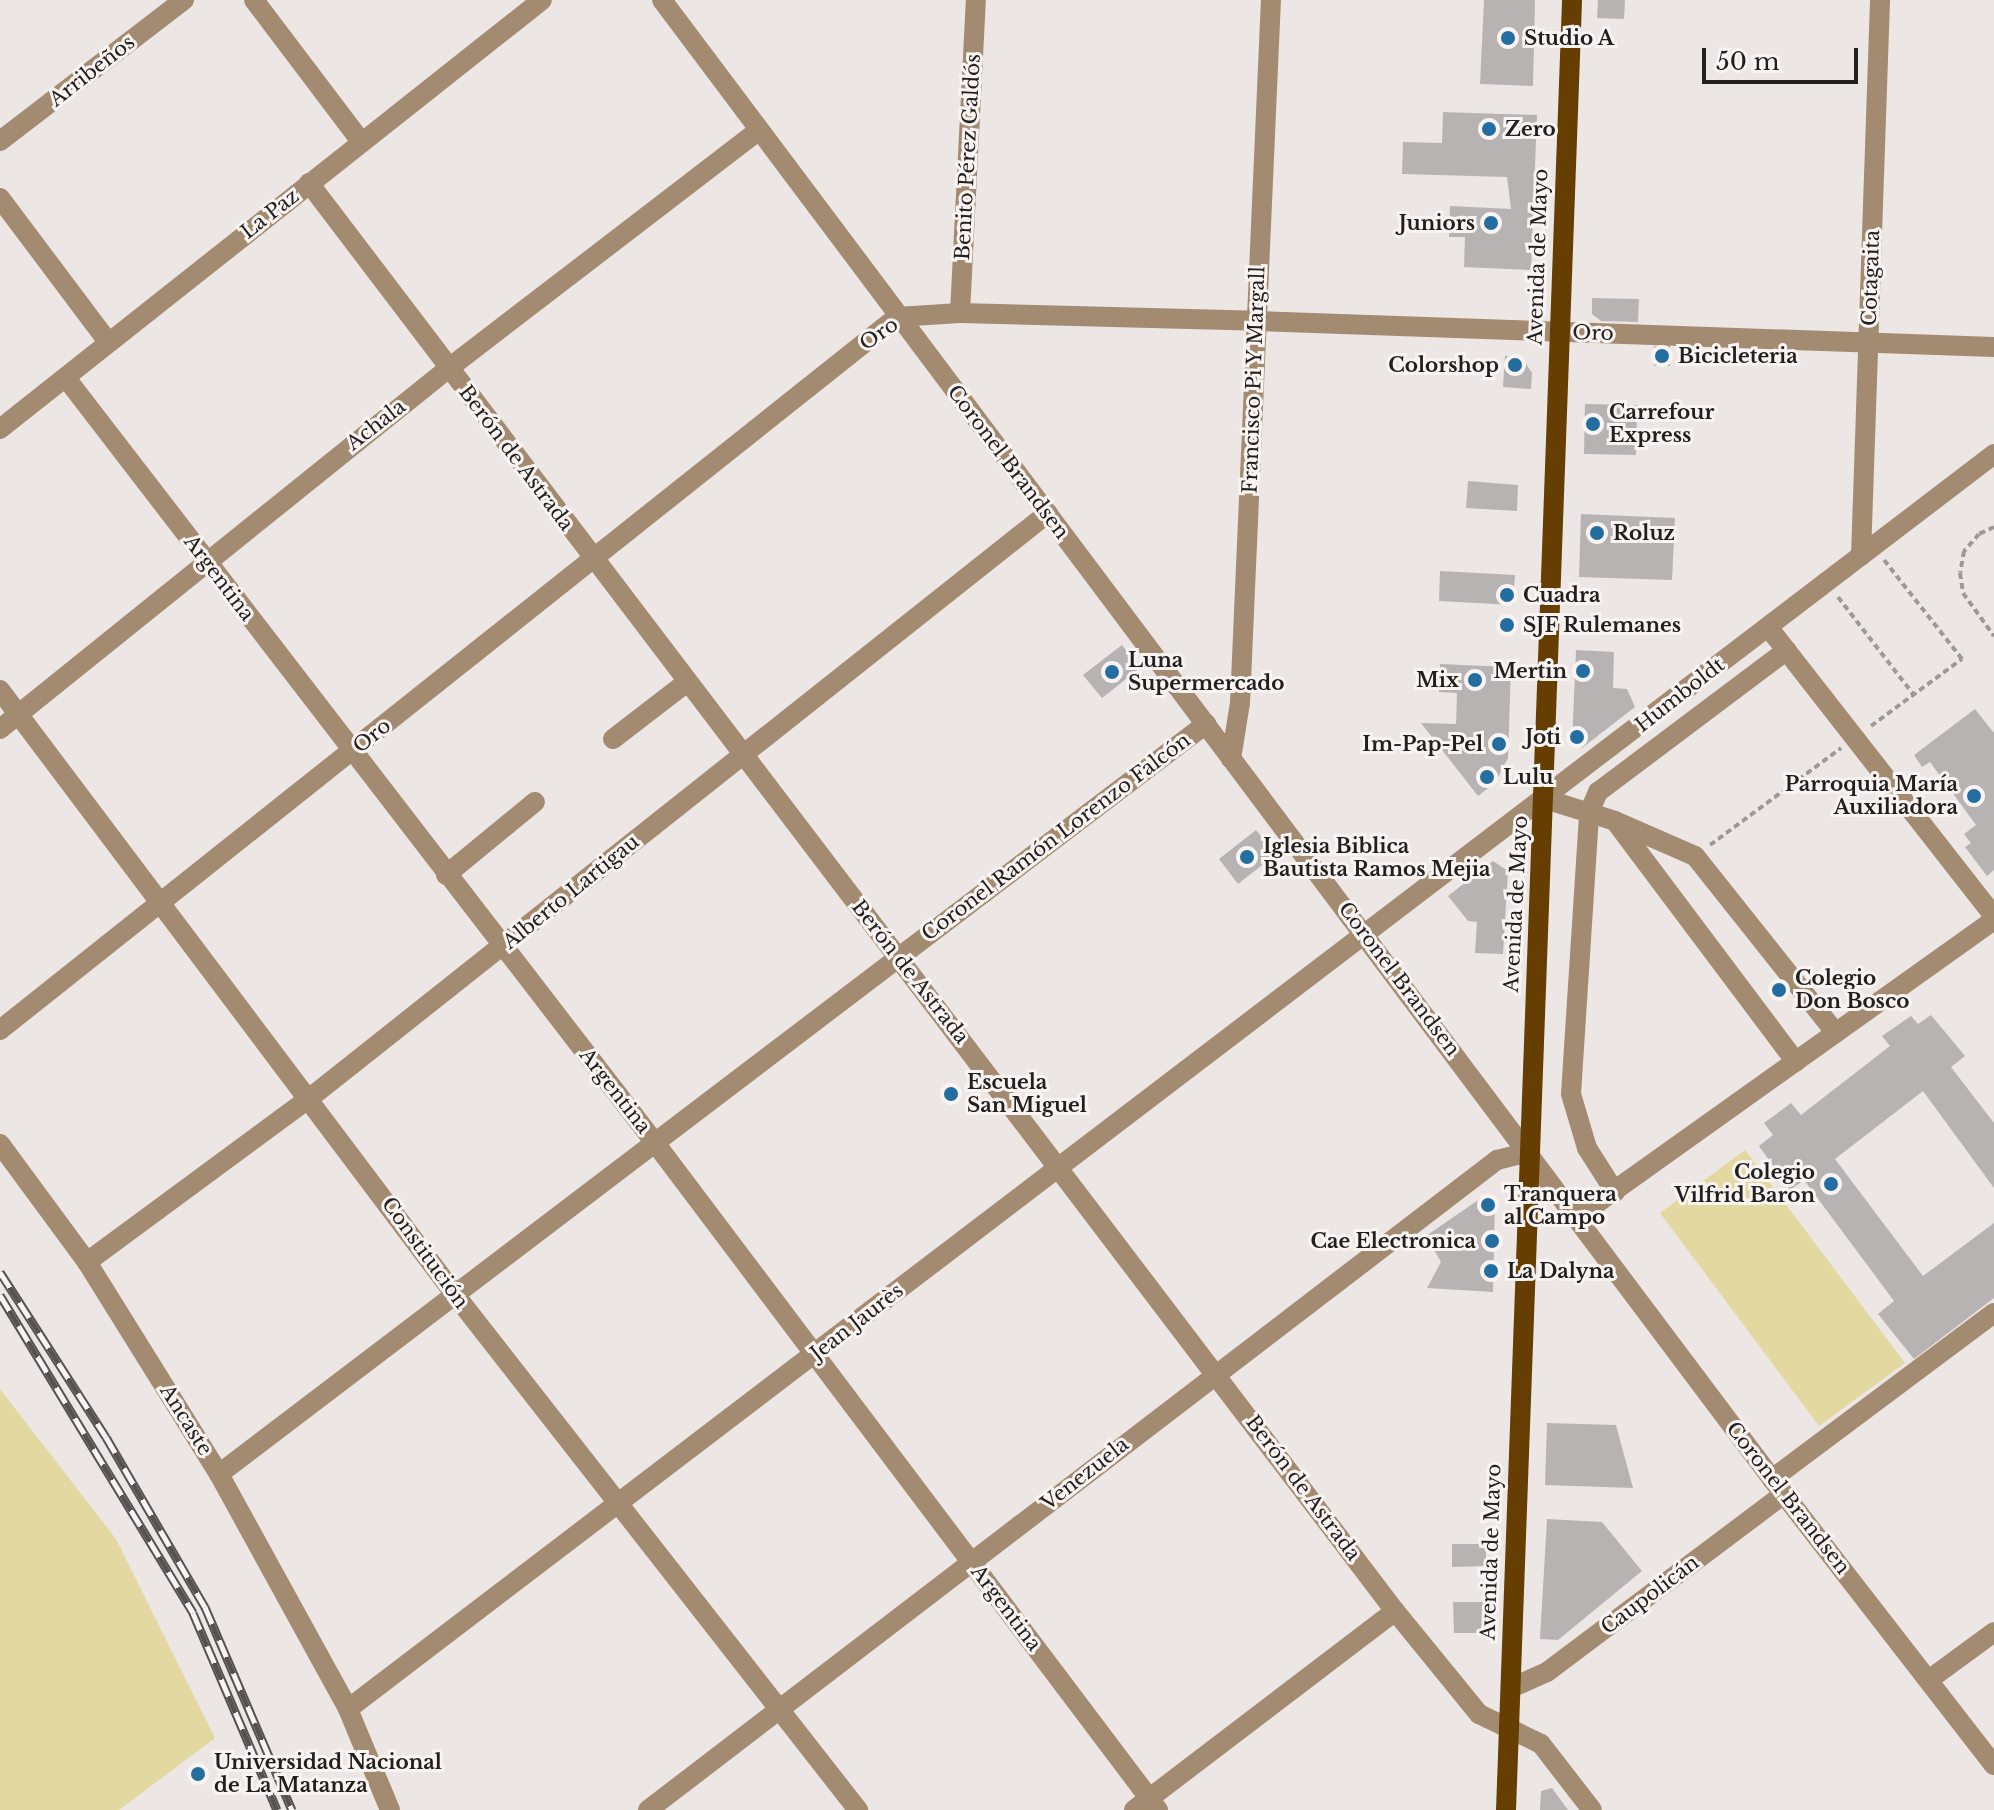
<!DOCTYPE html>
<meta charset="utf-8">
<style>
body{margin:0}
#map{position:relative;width:1994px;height:1810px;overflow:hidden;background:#ece7e5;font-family:"Libre Baskerville",serif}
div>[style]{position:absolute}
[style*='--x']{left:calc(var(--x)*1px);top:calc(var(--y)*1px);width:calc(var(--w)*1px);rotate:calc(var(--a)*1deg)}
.green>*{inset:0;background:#e2d8a0}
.building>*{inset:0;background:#b8b3b3}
.path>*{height:4px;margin-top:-2px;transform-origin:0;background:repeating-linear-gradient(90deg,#9c9997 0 6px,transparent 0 10px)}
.minor>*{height:20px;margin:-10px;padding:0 10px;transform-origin:10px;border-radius:10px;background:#a38b71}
.major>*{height:20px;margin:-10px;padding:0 10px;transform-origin:10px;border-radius:10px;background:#673e01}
.rail>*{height:9px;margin-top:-4.5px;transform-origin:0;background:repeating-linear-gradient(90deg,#f9f4f2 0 18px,#555251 0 36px);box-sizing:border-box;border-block:2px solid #555251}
.dots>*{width:22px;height:22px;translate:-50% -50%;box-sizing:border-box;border:4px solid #f9f4f2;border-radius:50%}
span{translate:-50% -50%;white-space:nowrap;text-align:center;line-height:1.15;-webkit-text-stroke:6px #f9f4f2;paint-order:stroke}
.poi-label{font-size:20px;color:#22201f;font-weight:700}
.left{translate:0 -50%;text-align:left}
.right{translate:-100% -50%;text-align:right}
.street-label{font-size:20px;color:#22201f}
.scale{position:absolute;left:1702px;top:48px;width:156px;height:36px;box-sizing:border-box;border:4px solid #22201f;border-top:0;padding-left:10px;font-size:24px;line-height:28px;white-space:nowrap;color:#22201f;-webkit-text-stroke:6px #f9f4f2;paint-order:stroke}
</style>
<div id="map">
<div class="green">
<div style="clip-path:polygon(1745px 1150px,1905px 1363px,1819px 1426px,1660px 1213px)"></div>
<div style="clip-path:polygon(0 1389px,116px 1539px,215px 1738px,119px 1810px,0 1810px)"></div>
</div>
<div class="building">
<div style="clip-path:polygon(1484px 0,1535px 0,1533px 86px,1480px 84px)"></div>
<div style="clip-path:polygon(1598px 0,1625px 0,1624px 19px,1597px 18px)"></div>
<div style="clip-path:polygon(1443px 112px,1537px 115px,1531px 270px,1464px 267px,1465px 237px,1449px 237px,1450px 206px,1511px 209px,1507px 177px,1402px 174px,1403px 142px,1442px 143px)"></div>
<div style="clip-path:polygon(1592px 298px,1639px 299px,1638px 322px,1601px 321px,1592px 314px)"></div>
<div style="clip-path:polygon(1670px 345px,1670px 366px,1654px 366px,1654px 346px)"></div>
<div style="clip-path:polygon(1505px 356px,1521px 356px,1532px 373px,1531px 389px,1503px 387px)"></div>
<div style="clip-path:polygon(1585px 404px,1637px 405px,1636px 455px,1584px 454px)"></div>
<div style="clip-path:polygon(1468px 481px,1518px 485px,1517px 511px,1466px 508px)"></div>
<div style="clip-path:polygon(1581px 514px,1675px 518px,1672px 580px,1579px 577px)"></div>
<div style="clip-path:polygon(1440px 571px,1515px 575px,1513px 605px,1439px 601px)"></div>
<div style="clip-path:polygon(1122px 645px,1140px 668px,1102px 698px,1083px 675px)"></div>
<div style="clip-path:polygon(1576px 650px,1614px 652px,1613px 688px,1627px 689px,1635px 707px,1582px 748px,1572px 743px)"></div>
<div style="clip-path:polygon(1440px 664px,1511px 667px,1508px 758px,1495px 783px,1478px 796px,1421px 723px,1456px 724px,1457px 693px,1439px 692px)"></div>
<div style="clip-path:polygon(1975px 709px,1994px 733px,1994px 870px,1987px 876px,1965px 847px,1971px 843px,1964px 834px,1976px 825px,1930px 762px,1922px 767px,1914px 755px)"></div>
<div style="clip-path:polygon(1256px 830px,1276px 854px,1238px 884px,1219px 859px)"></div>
<div style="clip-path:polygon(1493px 861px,1508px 871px,1503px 954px,1475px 953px,1477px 922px,1468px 921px,1448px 896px)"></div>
<div style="clip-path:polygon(1931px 1015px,1965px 1056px,1951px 1067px,1994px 1123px,1994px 1188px,1923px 1091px,1835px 1159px,1923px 1276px,1994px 1223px,1994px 1298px,1914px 1359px,1878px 1314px,1894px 1301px,1804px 1180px,1790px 1190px,1759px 1146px,1773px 1135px,1764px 1123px,1791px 1103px,1801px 1115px,1890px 1046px,1882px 1036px,1911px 1016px,1918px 1024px)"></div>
<div style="clip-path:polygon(1484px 1196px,1495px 1199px,1493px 1292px,1427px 1288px,1441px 1262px,1426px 1236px)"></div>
<div style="clip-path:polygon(1547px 1423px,1616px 1425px,1633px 1488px,1545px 1485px)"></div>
<div style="clip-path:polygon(1547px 1519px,1602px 1522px,1642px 1571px,1558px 1640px,1540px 1639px)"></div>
<div style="clip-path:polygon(1452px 1544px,1486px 1544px,1486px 1566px,1452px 1567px)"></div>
<div style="clip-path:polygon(1453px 1602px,1486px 1602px,1487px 1633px,1454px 1633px)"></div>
<div style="clip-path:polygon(1552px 1788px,1568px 1810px,1540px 1810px,1541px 1791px)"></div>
</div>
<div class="path">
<div style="--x:1994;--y:527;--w:17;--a:155"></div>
<div style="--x:1979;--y:534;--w:23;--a:131"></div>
<div style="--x:1964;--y:551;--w:22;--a:100"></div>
<div style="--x:1960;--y:573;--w:20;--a:81"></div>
<div style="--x:1963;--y:593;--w:53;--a:54.2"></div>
<div style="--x:1838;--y:597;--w:123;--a:52.3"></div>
<div style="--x:1871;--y:726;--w:113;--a:-36.4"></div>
<div style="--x:1962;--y:659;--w:126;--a:-128.2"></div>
<div style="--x:1710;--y:845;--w:163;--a:-36.5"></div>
</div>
<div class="minor">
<div style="--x:254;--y:0;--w:176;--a:52.9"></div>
<div style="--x:662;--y:0;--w:1849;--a:53.11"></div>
<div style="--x:1772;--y:1479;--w:362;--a:52.2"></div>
<div style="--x:0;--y:141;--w:232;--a:-37.5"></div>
<div style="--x:309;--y:183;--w:1794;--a:52.75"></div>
<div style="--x:1395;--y:1611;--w:133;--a:50.8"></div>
<div style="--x:1479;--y:1714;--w:69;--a:25.8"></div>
<div style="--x:1541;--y:1744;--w:83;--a:52.3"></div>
<div style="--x:0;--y:198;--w:180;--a:53.1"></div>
<div style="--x:960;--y:313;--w:313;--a:-87.1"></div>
<div style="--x:66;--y:378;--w:967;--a:52.4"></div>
<div style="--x:656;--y:1144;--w:834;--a:52.99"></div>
<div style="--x:0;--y:429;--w:691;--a:-38.36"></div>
<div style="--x:1861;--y:556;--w:556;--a:-88.04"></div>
<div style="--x:1768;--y:627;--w:367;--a:52"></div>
<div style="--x:0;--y:690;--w:758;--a:53.04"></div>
<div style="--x:456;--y:1296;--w:653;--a:51.97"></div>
<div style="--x:0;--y:729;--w:576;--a:-38.8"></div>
<div style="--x:449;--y:368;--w:391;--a:-37.5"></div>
<div style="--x:613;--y:739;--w:93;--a:-37.6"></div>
<div style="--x:1231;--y:759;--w:57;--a:-80.9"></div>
<div style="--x:1240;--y:703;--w:704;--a:-87.48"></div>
<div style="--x:1545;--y:799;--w:73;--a:17.4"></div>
<div style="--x:1615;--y:821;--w:301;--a:53.1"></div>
<div style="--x:1617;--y:822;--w:85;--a:23.6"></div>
<div style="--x:1695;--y:856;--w:226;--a:51.5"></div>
<div style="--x:446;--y:875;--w:115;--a:-39.4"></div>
<div style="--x:0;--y:1030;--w:1146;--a:-38.48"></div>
<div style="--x:897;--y:317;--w:63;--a:-3.6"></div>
<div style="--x:960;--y:313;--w:297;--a:1.5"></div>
<div style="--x:1257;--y:321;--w:737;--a:2.02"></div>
<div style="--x:0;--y:1144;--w:147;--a:53.6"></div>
<div style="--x:87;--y:1262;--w:250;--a:58.1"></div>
<div style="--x:219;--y:1474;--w:268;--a:61.2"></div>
<div style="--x:348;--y:1709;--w:109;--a:67.4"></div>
<div style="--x:1615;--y:1192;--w:52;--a:-122.5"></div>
<div style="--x:1587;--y:1148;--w:56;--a:-106.5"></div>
<div style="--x:1571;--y:1094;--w:282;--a:-86.3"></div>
<div style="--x:1589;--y:813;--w:23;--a:-67"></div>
<div style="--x:1598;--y:792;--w:236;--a:-36.9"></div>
<div style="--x:1576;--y:1218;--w:513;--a:-35.49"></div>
<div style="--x:87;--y:1262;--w:278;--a:-36.4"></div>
<div style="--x:311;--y:1097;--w:940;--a:-38.39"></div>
<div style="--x:219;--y:1474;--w:1240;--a:-37.23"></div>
<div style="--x:1772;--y:1479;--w:277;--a:-36.8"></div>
<div style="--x:1930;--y:1679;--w:79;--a:-36.3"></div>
<div style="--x:1511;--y:1688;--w:39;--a:-24"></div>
<div style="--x:1547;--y:1672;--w:296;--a:-36.9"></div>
<div style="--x:348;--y:1709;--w:2070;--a:-37.32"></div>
<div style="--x:648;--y:1810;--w:1069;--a:-37.44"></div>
<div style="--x:1497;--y:1160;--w:33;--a:-14"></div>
<div style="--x:1134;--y:1810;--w:328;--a:-37.3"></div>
</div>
<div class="major">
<div style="--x:1506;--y:1810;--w:1811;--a:-87.91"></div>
</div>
<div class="rail">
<div style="--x:0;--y:1272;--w:196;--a:57.3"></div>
<div style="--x:106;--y:1437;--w:197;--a:59.8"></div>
<div style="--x:205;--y:1607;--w:221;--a:66.8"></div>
<div style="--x:0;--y:1295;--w:372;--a:58.7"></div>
<div style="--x:193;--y:1613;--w:214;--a:66.9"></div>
</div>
<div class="dots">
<div style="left:1508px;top:38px;background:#246da1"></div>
<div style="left:1489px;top:129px;background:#246da1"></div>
<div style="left:1491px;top:223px;background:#246da1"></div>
<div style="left:1662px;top:356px;background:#246da1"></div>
<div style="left:1515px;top:365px;background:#246da1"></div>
<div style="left:1593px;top:424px;background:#246da1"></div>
<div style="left:1597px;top:533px;background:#246da1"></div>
<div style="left:1507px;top:595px;background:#246da1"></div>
<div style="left:1507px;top:625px;background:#246da1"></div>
<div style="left:1583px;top:671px;background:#246da1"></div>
<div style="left:1112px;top:672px;background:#246da1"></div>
<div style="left:1475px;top:680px;background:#246da1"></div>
<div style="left:1577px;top:737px;background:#246da1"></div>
<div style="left:1499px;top:744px;background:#246da1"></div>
<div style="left:1487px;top:777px;background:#246da1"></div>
<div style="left:1974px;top:796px;background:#246da1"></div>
<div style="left:1247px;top:857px;background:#246da1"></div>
<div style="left:1779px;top:990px;background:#246da1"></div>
<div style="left:951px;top:1094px;background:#246da1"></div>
<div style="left:1831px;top:1184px;background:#246da1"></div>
<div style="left:1488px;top:1205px;background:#246da1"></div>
<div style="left:1492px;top:1241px;background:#246da1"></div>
<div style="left:1491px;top:1271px;background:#246da1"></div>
<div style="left:198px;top:1774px;background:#246da1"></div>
</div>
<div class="poi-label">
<span class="left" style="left:1524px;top:38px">Studio A</span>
<span class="left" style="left:1505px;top:129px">Zero</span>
<span class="right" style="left:1475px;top:223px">Juniors</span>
<span class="left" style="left:1678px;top:356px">Bicicleteria</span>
<span class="right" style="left:1499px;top:365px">Colorshop</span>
<span class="left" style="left:1609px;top:424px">Carrefour<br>Express</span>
<span class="left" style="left:1613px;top:533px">Roluz</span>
<span class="left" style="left:1523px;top:595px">Cuadra</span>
<span class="left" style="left:1523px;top:625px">SJF Rulemanes</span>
<span class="left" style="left:1128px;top:672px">Luna<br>Supermercado</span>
<span class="right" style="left:1567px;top:671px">Mertin</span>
<span class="right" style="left:1459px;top:680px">Mix</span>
<span class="right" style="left:1561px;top:737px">Joti</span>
<span class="right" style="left:1483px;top:744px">Im-Pap-Pel</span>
<span class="left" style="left:1503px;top:777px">Lulu</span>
<span class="right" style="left:1958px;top:796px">Parroquia María<br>Auxiliadora</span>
<span class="left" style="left:1263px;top:858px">Iglesia Biblica<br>Bautista Ramos Mejia</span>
<span class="left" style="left:1795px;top:990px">Colegio<br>Don Bosco</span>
<span class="left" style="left:967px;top:1094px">Escuela<br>San Miguel</span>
<span class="right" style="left:1815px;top:1184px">Colegio<br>Vilfrid Baron</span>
<span class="left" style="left:1504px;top:1206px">Tranquera<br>al Campo</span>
<span class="right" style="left:1476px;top:1241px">Cae Electronica</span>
<span class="left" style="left:1507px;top:1271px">La Dalyna</span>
<span class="left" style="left:214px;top:1774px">Universidad Nacional<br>de La Matanza</span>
</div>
<div class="street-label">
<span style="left:92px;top:71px;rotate:-38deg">Arribeños</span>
<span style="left:968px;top:157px;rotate:-87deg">Benito Pérez Galdós</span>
<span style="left:270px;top:214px;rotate:-38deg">La Paz</span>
<span style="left:1538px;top:257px;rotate:-88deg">Avenida de Mayo</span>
<span style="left:1871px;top:278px;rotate:-88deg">Cotagaita</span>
<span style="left:1593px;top:333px;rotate:1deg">Oro</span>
<span style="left:879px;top:334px;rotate:-35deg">Oro</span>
<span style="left:1254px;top:380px;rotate:-88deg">Francisco Pi Y Margall</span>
<span style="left:376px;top:425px;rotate:-38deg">Achala</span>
<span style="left:516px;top:458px;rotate:53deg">Berón de Astrada</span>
<span style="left:1008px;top:462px;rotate:53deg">Coronel Brandsen</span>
<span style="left:219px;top:578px;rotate:53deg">Argentina</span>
<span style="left:1680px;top:695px;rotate:-38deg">Humboldt</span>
<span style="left:372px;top:736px;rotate:-39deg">Oro</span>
<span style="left:1056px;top:837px;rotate:-37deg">Coronel Ramón Lorenzo Falcón</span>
<span style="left:571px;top:892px;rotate:-39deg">Alberto Lartigau</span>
<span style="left:1516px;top:904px;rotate:-87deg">Avenida de Mayo</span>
<span style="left:910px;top:972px;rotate:52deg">Berón de Astrada</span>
<span style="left:1399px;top:979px;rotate:53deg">Coronel Brandsen</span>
<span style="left:615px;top:1091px;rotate:52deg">Argentina</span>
<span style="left:425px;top:1253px;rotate:54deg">Constitución</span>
<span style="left:857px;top:1322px;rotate:-38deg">Jean Jaurès</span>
<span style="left:186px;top:1420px;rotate:58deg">Ancaste</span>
<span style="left:1085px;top:1474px;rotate:-38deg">Venezuela</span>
<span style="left:1303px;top:1488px;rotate:53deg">Berón de Astrada</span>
<span style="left:1788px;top:1498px;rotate:52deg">Coronel Brandsen</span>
<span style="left:1491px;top:1552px;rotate:-88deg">Avenida de Mayo</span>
<span style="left:1650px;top:1595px;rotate:-37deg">Caupolicán</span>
<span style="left:1006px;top:1608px;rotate:53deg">Argentina</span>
</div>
<div class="scale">50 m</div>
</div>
